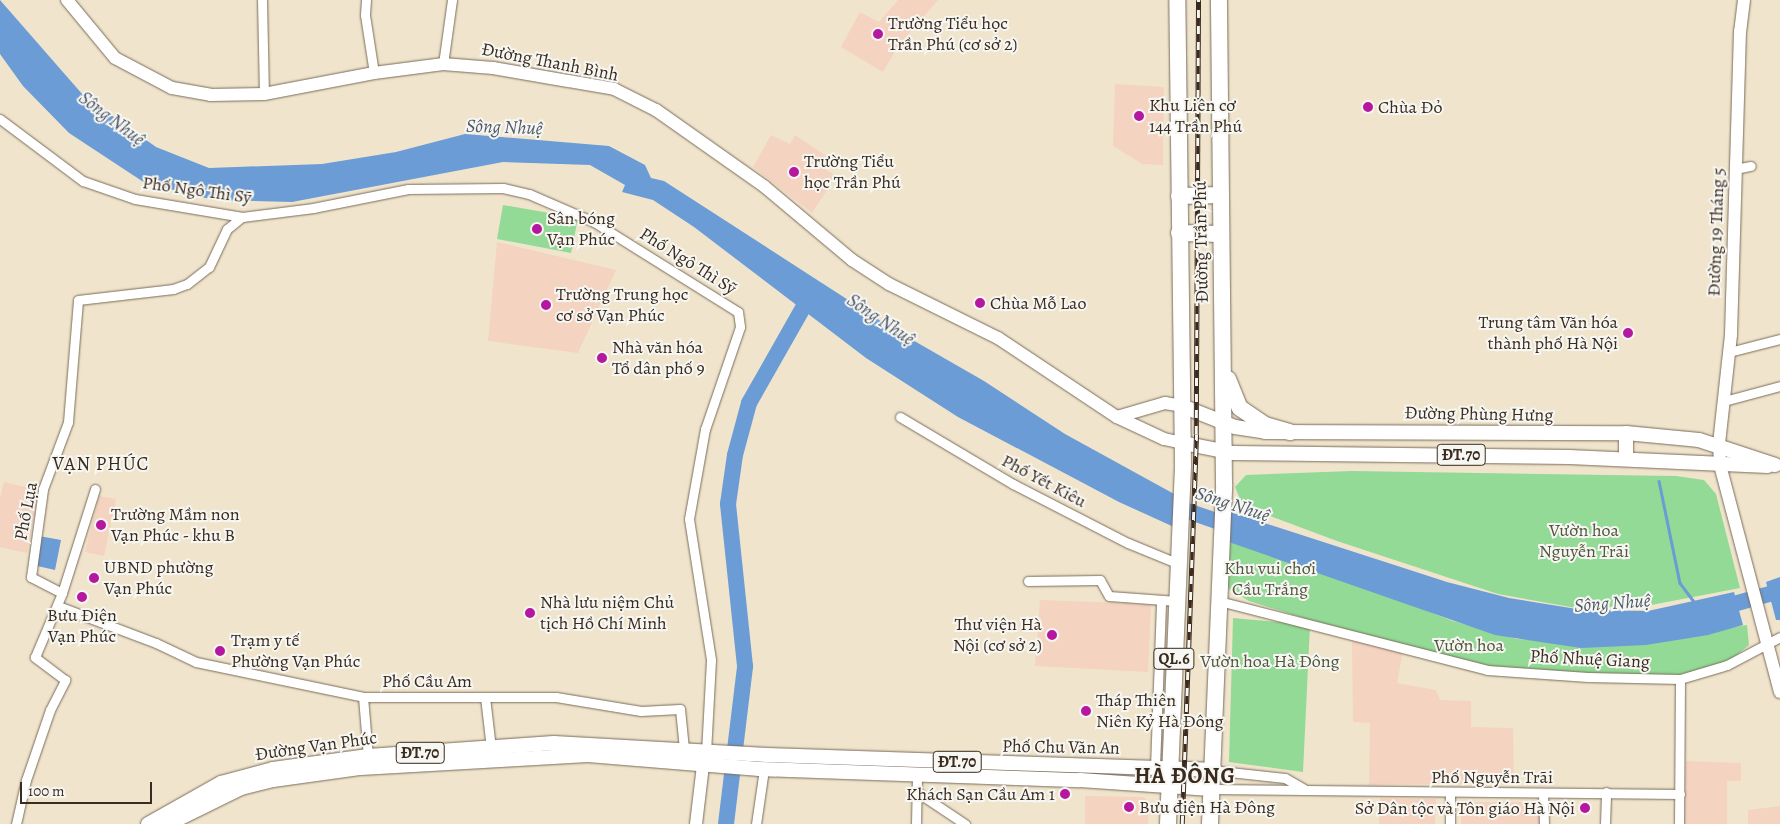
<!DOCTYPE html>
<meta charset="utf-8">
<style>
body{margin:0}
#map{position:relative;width:1780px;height:824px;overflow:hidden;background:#f0e5cc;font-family:Alegreya,serif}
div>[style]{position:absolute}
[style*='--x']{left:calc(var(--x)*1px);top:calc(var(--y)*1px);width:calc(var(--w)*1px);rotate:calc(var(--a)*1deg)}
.built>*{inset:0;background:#f4d3c1}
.green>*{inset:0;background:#92da95}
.water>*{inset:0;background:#6b9cd5}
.stream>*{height:2.5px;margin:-1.25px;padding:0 1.25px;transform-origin:1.25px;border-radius:1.25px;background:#6b9cd5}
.river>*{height:16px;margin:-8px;padding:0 8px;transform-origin:8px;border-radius:8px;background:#6b9cd5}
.roads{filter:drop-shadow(0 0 1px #7a6b5b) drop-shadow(0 0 1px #7a6b5b)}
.street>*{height:9px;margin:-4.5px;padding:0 4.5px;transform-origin:4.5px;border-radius:4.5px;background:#fff}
.secondary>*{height:12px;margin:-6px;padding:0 6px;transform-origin:6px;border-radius:6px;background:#fff}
.primary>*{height:14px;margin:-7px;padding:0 7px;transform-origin:7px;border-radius:7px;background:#fff}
.highway>*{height:16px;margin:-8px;padding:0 8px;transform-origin:8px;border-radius:8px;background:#fff}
.rail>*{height:4.5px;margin-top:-2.25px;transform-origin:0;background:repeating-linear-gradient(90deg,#f6f6f2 0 8px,#3b2a1e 0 16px);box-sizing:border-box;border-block:1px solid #3b2a1e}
.dots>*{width:14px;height:14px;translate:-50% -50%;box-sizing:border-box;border:2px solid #f6f6f2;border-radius:50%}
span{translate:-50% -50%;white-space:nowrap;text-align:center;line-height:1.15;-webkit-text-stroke:4px #f6f6f2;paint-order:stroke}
.shield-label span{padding:1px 4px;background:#f6f6f2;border:1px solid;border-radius:4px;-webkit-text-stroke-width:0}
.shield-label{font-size:16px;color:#3b2a1e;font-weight:700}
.poi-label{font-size:18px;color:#3b2a1e}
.left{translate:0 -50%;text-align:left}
.right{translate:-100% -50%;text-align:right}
.street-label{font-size:18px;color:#3b2a1e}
.park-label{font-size:18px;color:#51563c}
.water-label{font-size:19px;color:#4e5867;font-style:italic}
.neighbourhood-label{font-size:19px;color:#3b2a1e;letter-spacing:1px}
.district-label{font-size:22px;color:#3b2a1e;font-weight:700;letter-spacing:1px}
.scale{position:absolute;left:20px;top:782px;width:132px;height:22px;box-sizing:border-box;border:2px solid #3b2a1e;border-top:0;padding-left:6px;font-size:15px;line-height:18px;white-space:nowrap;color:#3b2a1e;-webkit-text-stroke:4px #f6f6f2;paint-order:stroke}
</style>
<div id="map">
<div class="built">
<div style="clip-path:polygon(898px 0,938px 0,898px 46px,883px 72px,841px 47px,860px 12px,879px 22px)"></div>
<div style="clip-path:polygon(1115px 84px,1164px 87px,1163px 165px,1142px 164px,1113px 146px)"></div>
<div style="clip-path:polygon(771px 135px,790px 144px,795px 135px,828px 157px,822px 167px,836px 176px,812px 213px,753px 167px)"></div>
<div style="clip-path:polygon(497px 242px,616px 270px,578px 353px,488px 341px)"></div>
<div style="clip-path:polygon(4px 482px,39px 490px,27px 553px,0 547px,0 498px)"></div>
<div style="clip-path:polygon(99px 496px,116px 499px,104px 556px,85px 552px)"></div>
<div style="clip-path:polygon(1040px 600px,1151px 604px,1148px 672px,1035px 666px)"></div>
<div style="clip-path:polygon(1352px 641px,1403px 652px,1397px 683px,1436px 690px,1440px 700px,1471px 701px,1471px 727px,1513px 728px,1514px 783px,1369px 785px,1370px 723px,1353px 722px)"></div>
<div style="clip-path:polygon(1686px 761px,1741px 763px,1741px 781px,1727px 781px,1727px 824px,1685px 824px)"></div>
<div style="clip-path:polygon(1085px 796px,1143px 797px,1149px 802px,1148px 824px,1085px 824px)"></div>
<div style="clip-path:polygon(1380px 798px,1436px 799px,1435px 824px,1379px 824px)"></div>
<div style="clip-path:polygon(1461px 802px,1541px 802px,1541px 824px,1461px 824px)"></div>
<div style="clip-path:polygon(1780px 806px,1780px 824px,1748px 824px,1748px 810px)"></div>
</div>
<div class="green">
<div style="clip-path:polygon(503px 205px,578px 218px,571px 253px,497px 239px)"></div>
<div style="clip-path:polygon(1352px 471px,1676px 476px,1704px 480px,1716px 494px,1740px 588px,1646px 606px,1576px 608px,1498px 594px,1337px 541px,1243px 506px,1235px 487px,1246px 475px)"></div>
<div style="clip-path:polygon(1231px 541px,1275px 553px,1453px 621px,1517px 639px,1618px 646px,1747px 625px,1749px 645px,1727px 663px,1680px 676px,1653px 678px,1488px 668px,1386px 644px,1249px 601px,1229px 589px,1223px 574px,1226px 547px)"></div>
<div style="clip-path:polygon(1233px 618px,1310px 625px,1303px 772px,1229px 762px)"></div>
</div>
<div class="water">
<div style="clip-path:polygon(0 0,83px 95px,156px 147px,209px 168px,322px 164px,396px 152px,465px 134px,609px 146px,645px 165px,651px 178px,664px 181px,890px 327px,984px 381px,1065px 434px,1176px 495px,1174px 527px,1119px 502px,958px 417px,866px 358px,694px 227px,653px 200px,622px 192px,625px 185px,590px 165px,503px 162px,292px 202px,214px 200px,145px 183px,69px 133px,23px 86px,0 54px)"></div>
<div style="clip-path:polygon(1224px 510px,1447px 582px,1509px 598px,1583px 610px,1648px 611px,1734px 592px,1743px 625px,1708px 635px,1646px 645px,1581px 648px,1495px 635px,1223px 540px)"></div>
<div style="clip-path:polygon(39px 536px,61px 540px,55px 570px,33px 565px)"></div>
<div style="clip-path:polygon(1780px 577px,1780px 620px,1776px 620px,1766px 582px)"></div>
</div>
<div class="stream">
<div style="--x:1659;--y:481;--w:104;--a:78.4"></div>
<div style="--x:1680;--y:583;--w:25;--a:53"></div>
</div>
<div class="river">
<div style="--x:1170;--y:505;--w:68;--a:19"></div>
<div style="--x:1716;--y:609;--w:66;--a:-15.7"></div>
<div style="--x:726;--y:824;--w:159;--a:-83.1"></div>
<div style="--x:745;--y:666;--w:163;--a:-96"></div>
<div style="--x:728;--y:504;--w:49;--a:-81.9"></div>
<div style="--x:735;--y:455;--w:54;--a:-74.9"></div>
<div style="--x:749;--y:403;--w:125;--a:-60.4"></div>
</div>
<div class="roads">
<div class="street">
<div style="--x:262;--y:0;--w:94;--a:88.8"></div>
<div style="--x:366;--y:0;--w:15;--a:94"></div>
<div style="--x:365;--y:15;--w:59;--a:81.2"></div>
<div style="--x:443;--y:64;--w:65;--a:-82"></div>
<div style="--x:0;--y:119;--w:104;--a:36.8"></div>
<div style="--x:83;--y:181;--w:55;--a:19.1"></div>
<div style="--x:135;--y:199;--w:109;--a:9.5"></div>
<div style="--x:242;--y:217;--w:72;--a:-7.2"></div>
<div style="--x:313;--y:208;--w:97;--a:-11.3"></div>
<div style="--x:408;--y:189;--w:95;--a:-0.6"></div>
<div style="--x:503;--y:188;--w:27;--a:13"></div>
<div style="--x:529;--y:194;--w:71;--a:23.3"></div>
<div style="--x:594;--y:222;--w:170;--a:32"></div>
<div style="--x:738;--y:312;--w:15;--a:82"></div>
<div style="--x:740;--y:327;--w:108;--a:108.9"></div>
<div style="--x:705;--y:429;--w:91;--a:100.1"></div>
<div style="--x:689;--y:519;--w:143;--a:81.1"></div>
<div style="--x:711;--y:660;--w:91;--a:93.1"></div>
<div style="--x:1735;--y:169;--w:16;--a:-11"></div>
<div style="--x:1729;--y:352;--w:53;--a:-14.3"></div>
<div style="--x:1724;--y:401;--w:58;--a:-15"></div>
<div style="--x:900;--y:417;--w:131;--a:30.7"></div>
<div style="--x:1013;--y:484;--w:129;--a:27.2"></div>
<div style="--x:1128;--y:543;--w:55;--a:22.4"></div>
<div style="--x:1028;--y:581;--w:72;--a:-0.8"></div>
<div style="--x:1100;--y:580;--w:18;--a:61"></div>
<div style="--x:1109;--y:596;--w:68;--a:4.2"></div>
<div style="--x:62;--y:593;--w:109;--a:-72.4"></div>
<div style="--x:1219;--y:601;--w:277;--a:14.4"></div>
<div style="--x:1487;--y:670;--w:101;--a:4"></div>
<div style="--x:1588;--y:677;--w:92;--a:1.2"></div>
<div style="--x:1680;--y:679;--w:49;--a:-16.6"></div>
<div style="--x:1727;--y:665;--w:60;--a:-27.8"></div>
<div style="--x:58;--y:606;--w:105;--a:20.7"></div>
<div style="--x:156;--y:643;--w:44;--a:25.4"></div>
<div style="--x:196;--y:662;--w:171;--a:11.8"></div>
<div style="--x:363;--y:697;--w:193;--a:0"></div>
<div style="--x:556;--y:697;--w:86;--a:9.4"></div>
<div style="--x:641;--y:711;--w:39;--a:-3"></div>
<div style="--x:680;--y:709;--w:40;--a:84.3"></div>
<div style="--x:363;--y:697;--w:59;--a:85.2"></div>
<div style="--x:485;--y:697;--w:51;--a:83.3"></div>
<div style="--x:1155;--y:767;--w:167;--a:-87.9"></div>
<div style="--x:1211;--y:770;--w:74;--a:6.2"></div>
<div style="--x:1285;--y:778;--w:22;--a:30"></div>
<div style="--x:1211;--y:789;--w:469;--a:0.6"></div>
<div style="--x:917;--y:792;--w:58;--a:33.7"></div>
<div style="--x:1450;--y:794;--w:30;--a:90"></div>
<div style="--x:1543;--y:795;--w:29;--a:88"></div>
<div style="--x:16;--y:824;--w:45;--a:-77.2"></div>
<div style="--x:26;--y:780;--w:74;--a:-71.1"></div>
<div style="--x:50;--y:710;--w:34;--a:-63"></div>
<div style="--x:65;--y:680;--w:38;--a:-143"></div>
<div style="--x:35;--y:657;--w:69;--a:-67.1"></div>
<div style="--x:62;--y:593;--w:35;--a:-153"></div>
<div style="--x:31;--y:577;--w:89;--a:-82.2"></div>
<div style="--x:43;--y:489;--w:72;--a:-69.5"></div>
<div style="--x:68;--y:422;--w:122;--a:-85.3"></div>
<div style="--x:78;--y:300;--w:96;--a:-6.6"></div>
<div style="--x:173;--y:289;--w:15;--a:-20"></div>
<div style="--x:187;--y:284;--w:28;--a:-38"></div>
<div style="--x:209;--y:267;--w:42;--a:-64.7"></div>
<div style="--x:227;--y:229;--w:19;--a:-39"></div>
<div style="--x:756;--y:824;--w:56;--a:-81.7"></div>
<div style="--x:916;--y:824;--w:49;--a:-88.8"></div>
<div style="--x:1605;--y:824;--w:32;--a:-88"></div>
<div style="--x:1679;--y:824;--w:145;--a:-89.6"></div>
</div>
<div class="secondary">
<div style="--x:67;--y:0;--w:75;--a:50.4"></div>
<div style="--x:115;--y:58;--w:64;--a:27.8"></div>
<div style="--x:172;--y:88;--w:39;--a:10"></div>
<div style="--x:210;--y:95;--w:54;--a:-1.1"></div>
<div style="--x:264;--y:94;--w:112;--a:-10.8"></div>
<div style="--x:374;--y:73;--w:70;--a:-7.4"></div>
<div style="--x:443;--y:64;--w:50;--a:4.6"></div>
<div style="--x:493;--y:68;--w:123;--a:9.8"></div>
<div style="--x:614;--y:89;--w:47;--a:26.6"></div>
<div style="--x:656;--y:110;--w:133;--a:35.2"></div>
<div style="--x:765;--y:187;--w:114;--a:40"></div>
<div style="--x:852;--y:260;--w:44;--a:33"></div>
<div style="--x:889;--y:284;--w:122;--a:26.4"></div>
<div style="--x:998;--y:338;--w:143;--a:33.6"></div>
<div style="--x:1117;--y:417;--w:52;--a:25.1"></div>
<div style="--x:1164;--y:439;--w:19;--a:12"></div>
<div style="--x:1744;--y:0;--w:31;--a:97"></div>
<div style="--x:1740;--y:31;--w:304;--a:91.7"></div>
<div style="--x:1731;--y:335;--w:110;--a:96.3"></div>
<div style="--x:1719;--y:444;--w:21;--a:87"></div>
<div style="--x:1720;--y:465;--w:235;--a:75.2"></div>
<div style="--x:1117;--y:417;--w:50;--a:-16.3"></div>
<div style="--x:1165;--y:403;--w:17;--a:10"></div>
<div style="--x:696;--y:824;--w:59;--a:-83.2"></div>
</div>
<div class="primary">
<div style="--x:1182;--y:406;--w:57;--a:21.6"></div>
<div style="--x:1235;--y:427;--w:30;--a:9"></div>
<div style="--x:1265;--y:432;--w:361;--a:0.2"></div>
<div style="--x:1626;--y:433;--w:73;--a:5.5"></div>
<div style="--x:1699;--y:440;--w:80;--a:18.2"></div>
<div style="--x:1626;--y:433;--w:26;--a:90"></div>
<div style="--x:1183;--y:443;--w:51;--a:11.3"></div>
<div style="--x:1233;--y:453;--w:336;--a:0.7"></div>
<div style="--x:1569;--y:457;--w:199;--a:2.6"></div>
<div style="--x:148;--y:824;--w:84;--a:-29.3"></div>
<div style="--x:221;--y:783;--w:54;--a:-15.1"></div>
<div style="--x:273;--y:769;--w:96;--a:-7.8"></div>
<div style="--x:368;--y:756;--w:186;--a:-4"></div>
<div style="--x:554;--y:743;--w:213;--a:3.2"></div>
<div style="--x:767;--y:755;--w:444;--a:1.9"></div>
<div style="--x:168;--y:824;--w:81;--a:-26.3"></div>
<div style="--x:241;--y:788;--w:33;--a:-14"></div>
<div style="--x:273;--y:780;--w:89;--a:-7.8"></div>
<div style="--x:361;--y:768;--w:227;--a:-3.3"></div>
<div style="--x:588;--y:755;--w:172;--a:4.7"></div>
<div style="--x:759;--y:769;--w:321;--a:2"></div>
<div style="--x:1080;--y:780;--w:131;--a:3.9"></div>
</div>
<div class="highway">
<div style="--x:1179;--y:196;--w:42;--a:-1.4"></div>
<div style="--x:1179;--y:233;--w:42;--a:1.4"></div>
<div style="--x:1228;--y:379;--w:31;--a:68"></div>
<div style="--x:1240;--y:408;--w:30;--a:34"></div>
<div style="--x:1265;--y:425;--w:26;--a:16"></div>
<div style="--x:1168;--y:824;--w:359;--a:-87.6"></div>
<div style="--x:1183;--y:465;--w:465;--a:-90.7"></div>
<div style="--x:1210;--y:824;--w:340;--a:-87.6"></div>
<div style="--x:1224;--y:484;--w:484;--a:-90.6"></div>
</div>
</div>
<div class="rail">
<div style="--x:1182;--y:824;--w:390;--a:-87.9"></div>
<div style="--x:1196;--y:434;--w:434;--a:-89.7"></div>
</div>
<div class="dots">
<div style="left:878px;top:34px;background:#b5179e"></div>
<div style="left:1368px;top:107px;background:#b5179e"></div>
<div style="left:1139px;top:116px;background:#b5179e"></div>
<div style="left:794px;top:172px;background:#b5179e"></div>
<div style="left:537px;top:229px;background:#b5179e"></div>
<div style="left:980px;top:303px;background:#b5179e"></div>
<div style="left:546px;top:305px;background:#b5179e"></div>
<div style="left:1628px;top:333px;background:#b5179e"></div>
<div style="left:602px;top:358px;background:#b5179e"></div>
<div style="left:101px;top:525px;background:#b5179e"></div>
<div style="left:94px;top:578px;background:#b5179e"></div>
<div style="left:82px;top:597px;background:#b5179e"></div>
<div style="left:530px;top:613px;background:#b5179e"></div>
<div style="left:1052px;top:635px;background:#b5179e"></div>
<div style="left:220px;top:651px;background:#b5179e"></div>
<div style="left:1086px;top:711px;background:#b5179e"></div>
<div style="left:1065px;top:794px;background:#b5179e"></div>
<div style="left:1129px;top:807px;background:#b5179e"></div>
<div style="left:1585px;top:808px;background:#b5179e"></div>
</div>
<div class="shield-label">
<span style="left:1461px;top:455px">ĐT.70</span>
<span style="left:1174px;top:659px">QL.6</span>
<span style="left:420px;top:753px">ĐT.70</span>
<span style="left:957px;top:762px">ĐT.70</span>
</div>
<div class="poi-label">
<span class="left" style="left:888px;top:34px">Trường Tiểu học<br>Trần Phú (cơ sở 2)</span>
<span class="left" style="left:1149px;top:116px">Khu Liên cơ<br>144 Trần Phú</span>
<span class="left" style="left:1378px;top:107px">Chùa Đỏ</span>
<span class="left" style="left:804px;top:172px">Trường Tiểu<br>học Trần Phú</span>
<span class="left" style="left:547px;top:229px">Sân bóng<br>Vạn Phúc</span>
<span class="left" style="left:556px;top:305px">Trường Trung học<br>cơ sở Vạn Phúc</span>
<span class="left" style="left:990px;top:303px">Chùa Mỗ Lao</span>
<span class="right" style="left:1618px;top:333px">Trung tâm Văn hóa<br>thành phố Hà Nội</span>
<span class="left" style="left:612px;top:358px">Nhà văn hóa<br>Tổ dân phố 9</span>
<span class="left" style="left:111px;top:525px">Trường Mầm non<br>Vạn Phúc - khu B</span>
<span class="left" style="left:104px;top:578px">UBND phường<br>Vạn Phúc</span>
<span class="left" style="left:540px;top:613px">Nhà lưu niệm Chủ<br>tịch Hồ Chí Minh</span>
<span style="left:82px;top:626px">Bưu Điện<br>Vạn Phúc</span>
<span class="right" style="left:1042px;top:635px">Thư viện Hà<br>Nội (cơ sở 2)</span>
<span class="left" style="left:231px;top:651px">Trạm y tế<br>Phường Vạn Phúc</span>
<span class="left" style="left:1096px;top:711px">Tháp Thiên<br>Niên Kỷ Hà Đông</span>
<span class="right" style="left:1055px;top:794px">Khách Sạn Cầu Am 1</span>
<span class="left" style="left:1139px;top:807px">Bưu điện Hà Đông</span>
<span class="right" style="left:1575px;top:808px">Sở Dân tộc và Tôn giáo Hà Nội</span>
</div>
<div class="street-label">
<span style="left:550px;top:62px;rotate:11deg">Đường Thanh Bình</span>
<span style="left:197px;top:190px;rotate:8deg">Phố Ngô Thì Sỹ</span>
<span style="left:1716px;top:232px;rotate:-88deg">Đường 19 Tháng 5</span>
<span style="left:1201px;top:242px;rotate:-91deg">Đường Trần Phú</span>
<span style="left:688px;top:261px;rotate:32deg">Phố Ngô Thì Sỹ</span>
<span style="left:1479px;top:414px;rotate:1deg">Đường Phùng Hưng</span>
<span style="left:1044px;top:481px;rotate:28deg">Phố Yết Kiêu</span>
<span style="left:26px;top:511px;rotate:-79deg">Phố Lụa</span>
<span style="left:1590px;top:659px;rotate:3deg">Phố Nhuệ Giang</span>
<span style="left:427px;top:681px">Phố Cầu Am</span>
<span style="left:316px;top:746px;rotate:-8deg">Đường Vạn Phúc</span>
<span style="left:1061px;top:747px;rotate:1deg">Phố Chu Văn An</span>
<span style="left:1492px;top:777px">Phố Nguyễn Trãi</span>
</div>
<div class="park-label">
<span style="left:1584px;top:541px">Vườn hoa<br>Nguyễn Trãi</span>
<span style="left:1270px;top:579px">Khu vui chơi<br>Cầu Trắng</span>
<span style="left:1469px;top:645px">Vườn hoa</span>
<span style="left:1270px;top:661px">Vườn hoa Hà Đông</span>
</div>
<div class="water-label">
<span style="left:111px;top:119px;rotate:37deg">Sông Nhuệ</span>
<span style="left:504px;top:128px;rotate:2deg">Sông Nhuệ</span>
<span style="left:880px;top:320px;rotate:34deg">Sông Nhuệ</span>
<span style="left:1232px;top:505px;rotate:18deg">Sông Nhuệ</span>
<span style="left:1612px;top:604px;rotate:-4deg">Sông Nhuệ</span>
</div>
<div class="neighbourhood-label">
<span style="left:101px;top:465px">VẠN PHÚC</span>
</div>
<div class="district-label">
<span style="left:1185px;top:777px">HÀ ĐÔNG</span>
</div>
<div class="scale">100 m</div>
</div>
